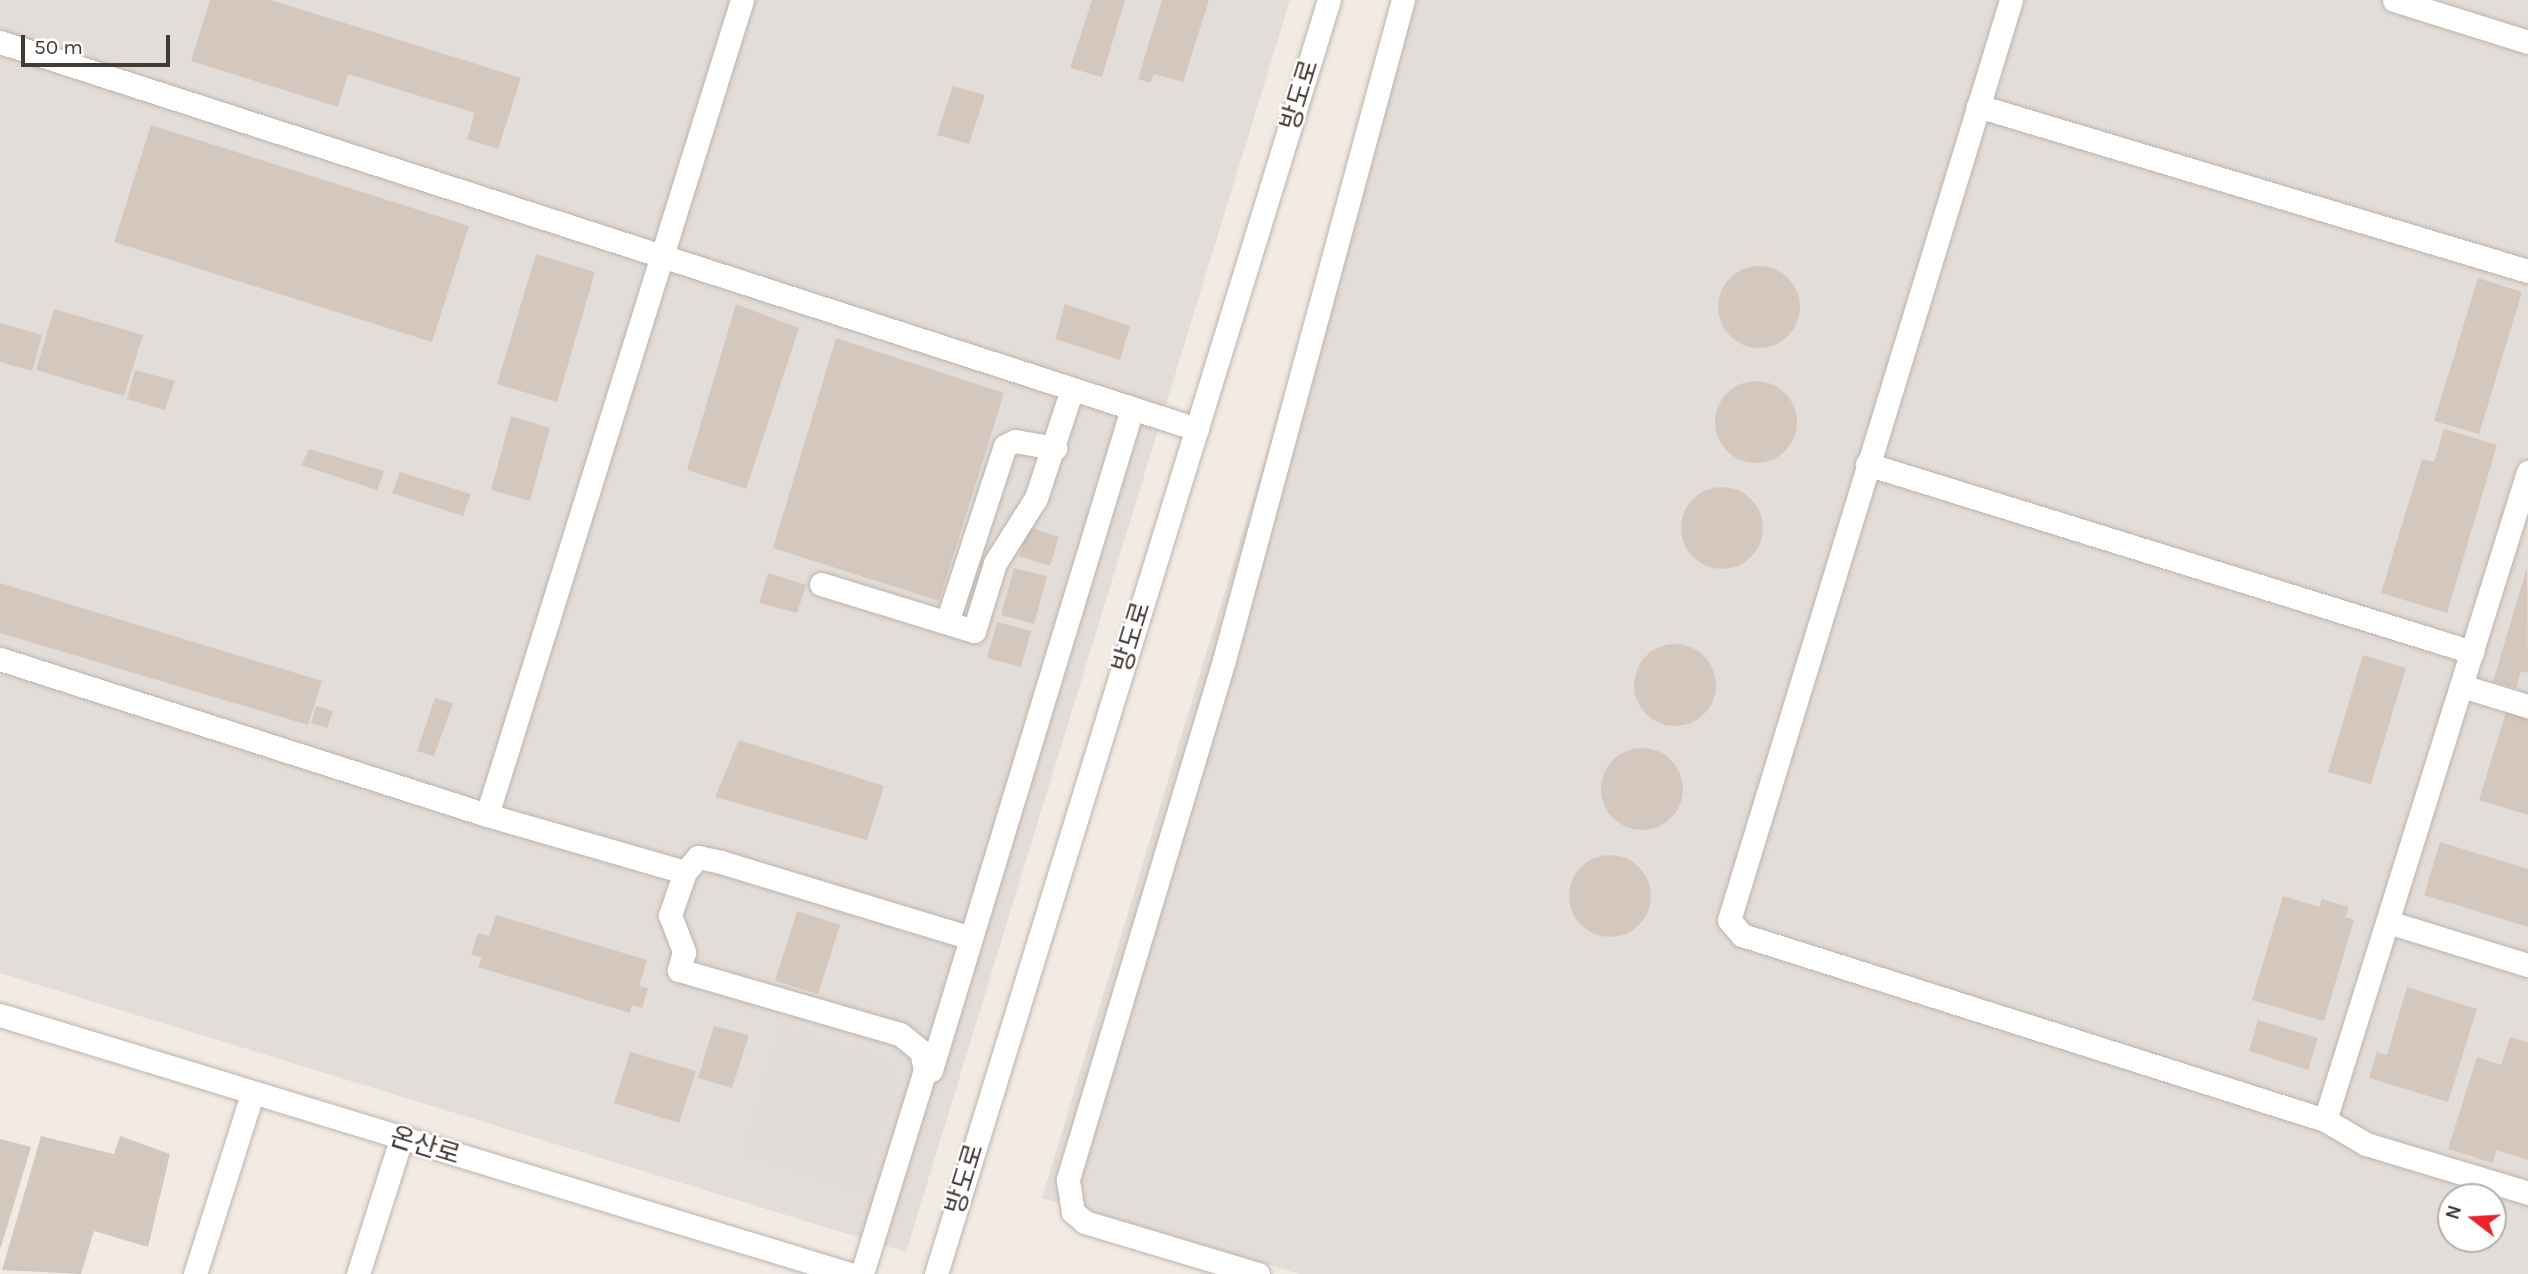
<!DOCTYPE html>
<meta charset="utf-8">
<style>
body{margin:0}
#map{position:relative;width:2528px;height:1274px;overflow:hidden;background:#f1ebe4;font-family:Karla,"Noto Sans KR",sans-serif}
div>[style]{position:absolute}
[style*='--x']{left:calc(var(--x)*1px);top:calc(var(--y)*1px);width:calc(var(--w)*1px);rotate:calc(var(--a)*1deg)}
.industrial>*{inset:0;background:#e3ddd9}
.parking>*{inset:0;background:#dfdcd9}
.building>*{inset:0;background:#d4c7be}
.round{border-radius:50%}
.roads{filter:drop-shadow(0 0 2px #beb3ab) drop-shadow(0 0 2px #beb3ab)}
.minor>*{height:23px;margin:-11.5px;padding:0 11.5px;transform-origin:11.5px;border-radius:11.5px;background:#fff}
span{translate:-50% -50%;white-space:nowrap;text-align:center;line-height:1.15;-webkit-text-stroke:5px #fff;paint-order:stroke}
.street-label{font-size:26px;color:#423a35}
.north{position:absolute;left:2437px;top:1183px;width:70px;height:70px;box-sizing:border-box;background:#fff;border:2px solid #b3b0ae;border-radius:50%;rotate:287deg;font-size:19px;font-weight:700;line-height:28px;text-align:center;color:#423a35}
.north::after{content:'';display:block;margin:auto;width:24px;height:32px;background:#e9232c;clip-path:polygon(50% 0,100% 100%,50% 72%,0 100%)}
.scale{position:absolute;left:21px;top:35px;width:149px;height:32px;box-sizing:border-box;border:4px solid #423a35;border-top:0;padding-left:9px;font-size:21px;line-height:24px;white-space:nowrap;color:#423a35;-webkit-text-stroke:5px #fff;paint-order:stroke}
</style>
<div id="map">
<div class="industrial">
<div style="clip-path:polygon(0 0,1290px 0,906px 1252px,0 973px)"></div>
<div style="clip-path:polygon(evenodd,1403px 0,2528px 0,2528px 1274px,1300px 1274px,1042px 1198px,1403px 0,2451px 1197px,2493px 1197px,2493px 1239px,2451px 1239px,2451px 1197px)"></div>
</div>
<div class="parking">
<div style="clip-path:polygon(780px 1027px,890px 1059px,896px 1066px,898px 1076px,862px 1193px,742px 1155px)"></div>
</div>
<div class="building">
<div style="clip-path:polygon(210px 0,271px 0,521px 78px,498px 149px,467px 139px,475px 113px,348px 74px,338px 107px,191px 61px)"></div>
<div style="clip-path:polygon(1092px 0,1125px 0,1102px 77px,1070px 68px)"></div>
<div style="clip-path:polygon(1162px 0,1209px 0,1183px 82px,1154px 74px,1150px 83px,1138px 79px)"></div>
<div style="clip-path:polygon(953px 86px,985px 95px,969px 144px,937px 135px)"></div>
<div style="clip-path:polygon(151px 125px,469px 226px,432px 342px,114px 242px)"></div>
<div style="clip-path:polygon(536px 254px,595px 272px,557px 402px,497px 384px)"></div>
<div class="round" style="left:1718px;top:266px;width:82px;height:82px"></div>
<div style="clip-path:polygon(2478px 278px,2522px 292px,2479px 434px,2434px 421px)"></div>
<div style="clip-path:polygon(736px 304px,799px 328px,746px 489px,687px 470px)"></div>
<div style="clip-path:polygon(1065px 304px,1130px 326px,1120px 360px,1055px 339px)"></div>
<div style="clip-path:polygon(54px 309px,143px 335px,124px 396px,36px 370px)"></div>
<div style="clip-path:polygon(0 323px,42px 335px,32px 371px,0 362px)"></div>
<div style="clip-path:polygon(836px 338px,1004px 393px,939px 601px,773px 548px)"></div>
<div style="clip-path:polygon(135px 370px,175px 381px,165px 410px,127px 399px)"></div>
<div class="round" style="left:1715px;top:381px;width:82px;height:82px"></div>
<div style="clip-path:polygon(511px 416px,550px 428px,530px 501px,491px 490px)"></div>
<div style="clip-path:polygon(2444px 429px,2497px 445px,2447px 613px,2381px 593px,2422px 459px,2434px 462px)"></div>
<div style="clip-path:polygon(309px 449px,384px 471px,377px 490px,301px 465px)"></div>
<div style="clip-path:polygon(400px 472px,471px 494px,463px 516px,392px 493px)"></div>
<div class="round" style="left:1681px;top:487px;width:82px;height:82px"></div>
<div style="clip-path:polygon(1029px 527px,1059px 537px,1050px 566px,1019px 556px)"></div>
<div style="clip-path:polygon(1014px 568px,1047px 576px,1034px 624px,1001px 615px)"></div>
<div style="clip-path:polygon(2527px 568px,2528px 673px,2521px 671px,2516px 688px,2493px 681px)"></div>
<div style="clip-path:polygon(768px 573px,806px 585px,797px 613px,759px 603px)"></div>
<div style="clip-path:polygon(0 583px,322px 681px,308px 725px,0 633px)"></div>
<div style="clip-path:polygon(997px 622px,1031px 631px,1021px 667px,987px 658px)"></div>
<div class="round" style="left:1634px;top:644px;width:82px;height:82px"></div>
<div style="clip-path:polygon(2363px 655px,2406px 668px,2371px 784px,2328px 772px)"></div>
<div style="clip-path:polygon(435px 698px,453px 703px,434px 756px,417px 751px)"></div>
<div style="clip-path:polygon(316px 706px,333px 711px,327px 728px,311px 723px)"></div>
<div style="clip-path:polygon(2506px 712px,2528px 719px,2528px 815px,2479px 800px)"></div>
<div style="clip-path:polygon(739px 740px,884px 786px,867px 840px,715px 797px)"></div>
<div class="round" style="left:1601px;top:748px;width:82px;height:82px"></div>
<div style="clip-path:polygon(2440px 842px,2528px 869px,2528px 927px,2424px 895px)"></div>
<div class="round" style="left:1569px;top:855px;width:82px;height:82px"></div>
<div style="clip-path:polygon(2283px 896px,2319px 907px,2322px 899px,2349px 907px,2345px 917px,2354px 920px,2324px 1021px,2252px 1000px)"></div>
<div style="clip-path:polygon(797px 911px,840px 925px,818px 994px,775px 981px)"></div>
<div style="clip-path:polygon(496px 915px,647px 960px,639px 986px,648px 988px,642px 1008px,632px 1005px,630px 1013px,478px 967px,482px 958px,471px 954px,478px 933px,489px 936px)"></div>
<div style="clip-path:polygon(2407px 987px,2477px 1009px,2448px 1102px,2369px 1078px,2377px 1052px,2387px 1055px)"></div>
<div style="clip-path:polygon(2258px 1020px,2318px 1038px,2308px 1070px,2249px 1051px)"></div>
<div style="clip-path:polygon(714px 1026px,749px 1035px,732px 1088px,698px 1078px)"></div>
<div style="clip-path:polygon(2510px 1037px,2528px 1042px,2528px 1160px,2497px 1150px,2493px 1163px,2448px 1149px,2477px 1057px,2501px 1065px)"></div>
<div style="clip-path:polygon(630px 1052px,696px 1071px,679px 1123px,614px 1103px)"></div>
<div style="clip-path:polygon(41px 1136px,114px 1154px,120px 1136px,170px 1154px,148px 1247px,94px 1231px,81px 1274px,2px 1270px)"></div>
<div style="clip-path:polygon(0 1139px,31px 1147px,1px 1247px,0 1247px)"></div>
</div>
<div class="roads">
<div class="minor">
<div style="--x:2011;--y:0;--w:962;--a:107.04"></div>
<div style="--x:1729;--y:920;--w:20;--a:49"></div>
<div style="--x:1742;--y:935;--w:612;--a:17.61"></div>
<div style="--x:2325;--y:1120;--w:48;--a:30.3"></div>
<div style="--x:2366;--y:1144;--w:169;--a:16.8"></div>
<div style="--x:2394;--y:0;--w:140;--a:17.4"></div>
<div style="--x:0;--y:42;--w:1258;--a:17.92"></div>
<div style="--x:1978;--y:106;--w:574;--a:16.7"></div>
<div style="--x:1867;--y:464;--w:634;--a:17.26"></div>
<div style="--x:821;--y:584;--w:160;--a:17.1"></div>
<div style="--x:974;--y:631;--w:71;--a:-72.8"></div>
<div style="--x:995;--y:563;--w:77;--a:-57.8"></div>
<div style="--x:1036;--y:498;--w:115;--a:-71.7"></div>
<div style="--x:947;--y:622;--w:185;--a:-71.8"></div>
<div style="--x:1005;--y:446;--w:11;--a:-27"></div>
<div style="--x:1015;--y:441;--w:41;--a:9.9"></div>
<div style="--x:0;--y:659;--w:511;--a:17.76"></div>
<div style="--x:487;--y:815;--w:854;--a:-72.63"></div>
<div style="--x:2462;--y:686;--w:69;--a:16.9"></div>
<div style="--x:487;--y:815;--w:206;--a:16.1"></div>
<div style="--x:685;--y:872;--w:46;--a:109.2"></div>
<div style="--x:670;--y:915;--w:40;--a:69"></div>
<div style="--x:684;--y:952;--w:19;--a:106"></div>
<div style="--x:679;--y:970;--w:230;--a:16.2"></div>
<div style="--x:900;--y:1034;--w:27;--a:39"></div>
<div style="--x:921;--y:1051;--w:19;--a:78"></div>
<div style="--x:925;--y:1070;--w:214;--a:107.2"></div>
<div style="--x:685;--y:872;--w:20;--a:-49"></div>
<div style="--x:698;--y:857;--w:24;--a:12"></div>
<div style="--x:721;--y:862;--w:261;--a:16.9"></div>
<div style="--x:2388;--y:922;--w:146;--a:17.1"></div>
<div style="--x:0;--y:1015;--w:889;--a:16.95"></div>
<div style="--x:925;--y:1070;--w:6;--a:0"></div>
<div style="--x:931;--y:1070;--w:691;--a:-73.09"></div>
<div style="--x:2325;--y:1120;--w:679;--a:-72.61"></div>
<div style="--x:195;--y:1274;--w:189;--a:-72.4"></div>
<div style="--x:358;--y:1274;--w:142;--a:-72.3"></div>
<div style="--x:936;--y:1274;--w:1333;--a:-72.86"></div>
<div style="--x:1258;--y:1274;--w:181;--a:-163.3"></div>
<div style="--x:1085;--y:1222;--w:16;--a:-140"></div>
<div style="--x:1073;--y:1212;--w:33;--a:-99"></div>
<div style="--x:1068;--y:1179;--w:542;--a:-73.27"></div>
<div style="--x:1224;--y:660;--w:684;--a:-74.83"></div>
</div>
</div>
<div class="street-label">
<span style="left:1300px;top:95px;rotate:-73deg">방도로</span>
<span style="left:1132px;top:637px;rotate:-73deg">방도로</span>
<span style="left:425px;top:1146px;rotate:17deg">온산로</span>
<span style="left:965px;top:1179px;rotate:-73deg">방도로</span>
</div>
<div class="north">N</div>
<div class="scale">50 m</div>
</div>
